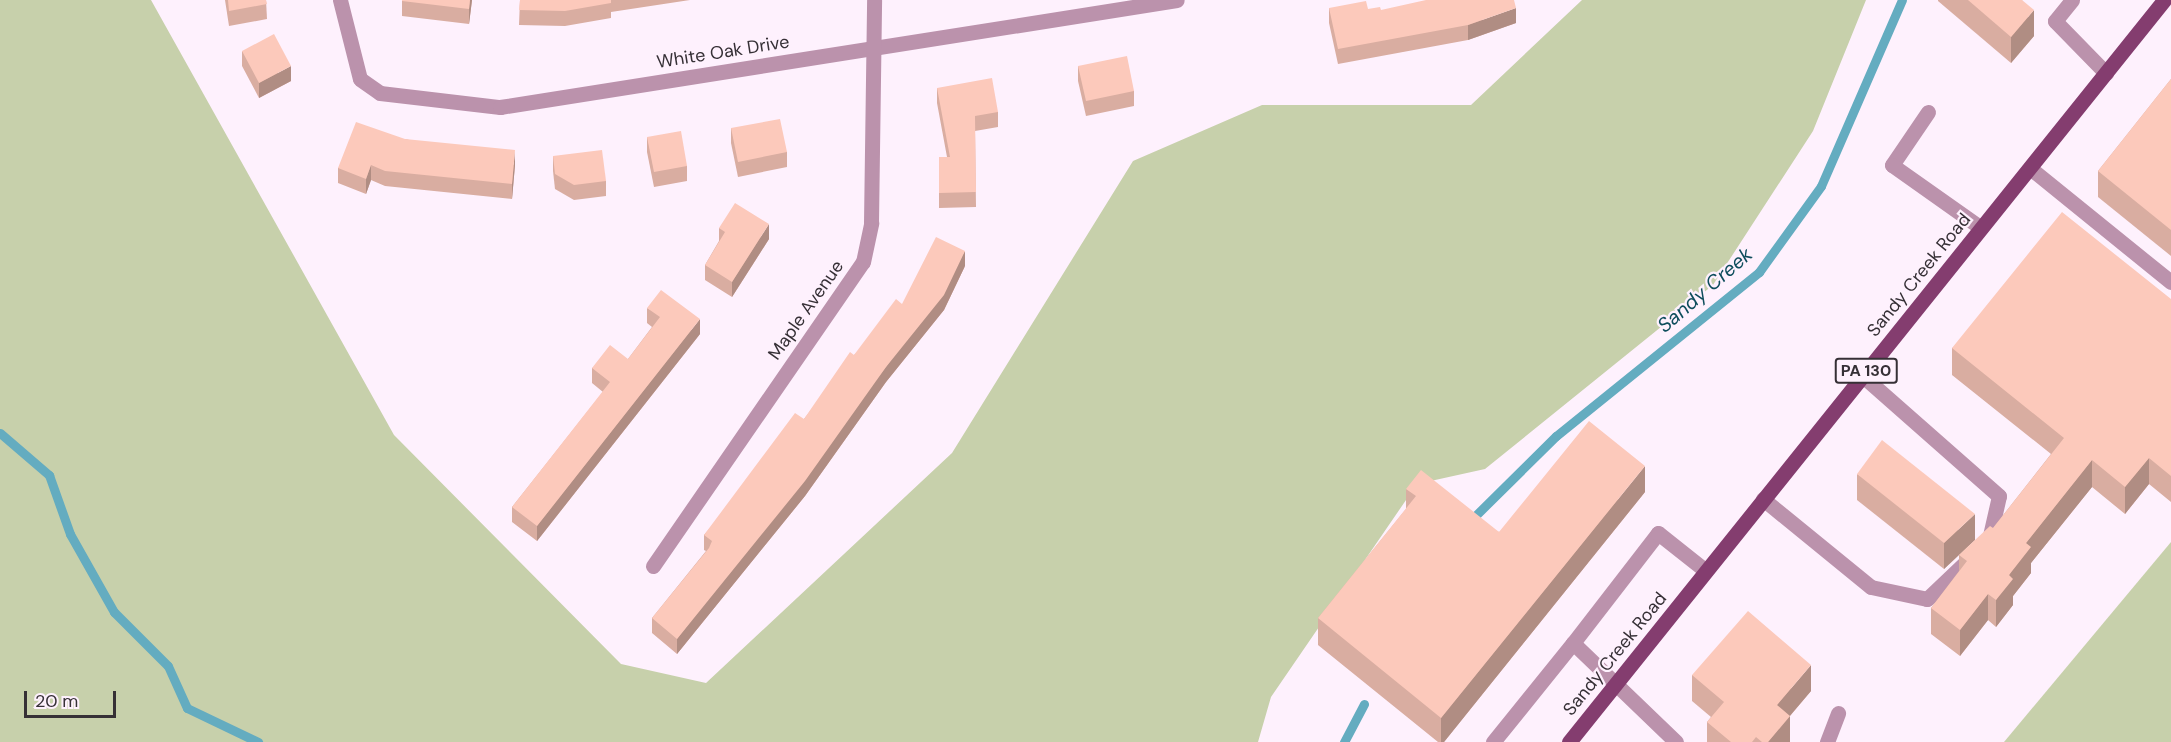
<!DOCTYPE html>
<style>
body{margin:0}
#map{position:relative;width:2171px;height:742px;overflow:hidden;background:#fef1fd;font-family:"DM Sans",sans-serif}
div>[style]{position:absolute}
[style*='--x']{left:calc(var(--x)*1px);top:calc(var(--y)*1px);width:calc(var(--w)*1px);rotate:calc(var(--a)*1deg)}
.green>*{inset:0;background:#c7d0ab}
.stream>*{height:9px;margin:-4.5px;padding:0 4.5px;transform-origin:4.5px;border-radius:4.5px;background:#64acc0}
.lane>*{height:15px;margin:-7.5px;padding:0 7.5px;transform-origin:7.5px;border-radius:7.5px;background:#bb92ac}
.street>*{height:15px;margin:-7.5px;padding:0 7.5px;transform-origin:7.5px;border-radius:7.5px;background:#bb92ac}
.primary>*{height:15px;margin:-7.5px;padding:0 7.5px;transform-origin:7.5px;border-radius:7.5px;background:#843d6f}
.wall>*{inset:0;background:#d9ada1}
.shaded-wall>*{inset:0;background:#b08d83}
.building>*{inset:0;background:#fcc9bb}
span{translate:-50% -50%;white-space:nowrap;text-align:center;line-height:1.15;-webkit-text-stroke:4.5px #fef1fd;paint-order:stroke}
.shield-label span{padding:2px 4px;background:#fef1fd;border:2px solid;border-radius:4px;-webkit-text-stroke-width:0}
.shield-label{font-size:16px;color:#363036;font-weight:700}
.street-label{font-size:18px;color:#363036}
.water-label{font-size:20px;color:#0e4d5c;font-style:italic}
.scale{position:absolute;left:24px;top:691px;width:92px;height:27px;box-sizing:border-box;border:3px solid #363036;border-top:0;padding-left:8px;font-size:18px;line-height:21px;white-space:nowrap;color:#363036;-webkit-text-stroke:4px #fef1fd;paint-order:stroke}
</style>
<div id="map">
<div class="green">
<div style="clip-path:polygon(0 0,151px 0,394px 435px,621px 664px,706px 683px,952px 453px,1133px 161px,1262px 105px,1471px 105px,1582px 0,1866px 0,1813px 131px,1713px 285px,1485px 469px,1417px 484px,1271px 697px,1258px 742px,0 742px)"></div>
<div style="clip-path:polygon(2171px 542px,2171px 742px,2004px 742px)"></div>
</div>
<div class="stream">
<div style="--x:0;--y:433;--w:65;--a:40.6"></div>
<div style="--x:49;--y:475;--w:63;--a:70.4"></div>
<div style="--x:70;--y:534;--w:90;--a:60.6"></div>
<div style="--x:114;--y:612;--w:76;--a:45"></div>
<div style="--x:168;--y:666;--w:46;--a:65.7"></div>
<div style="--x:187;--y:708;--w:79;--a:25.6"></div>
<div style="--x:1472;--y:519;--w:118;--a:-44.7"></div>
<div style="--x:1556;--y:436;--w:261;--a:-38.9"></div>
<div style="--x:1759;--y:272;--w:106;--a:-54.2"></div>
<div style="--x:1821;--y:186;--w:203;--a:-66.5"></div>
<div style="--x:1344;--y:742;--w:43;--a:-62.2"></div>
</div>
<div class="lane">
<div style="--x:2072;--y:0;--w:27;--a:129"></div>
<div style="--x:2055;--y:21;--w:73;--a:45.6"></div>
<div style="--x:1928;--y:112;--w:64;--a:124.2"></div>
<div style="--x:1892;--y:165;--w:109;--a:35.3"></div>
<div style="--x:2030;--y:168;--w:181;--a:39"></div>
<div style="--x:1763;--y:499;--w:139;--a:39.2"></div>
<div style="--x:1871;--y:587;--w:57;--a:12.1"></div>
<div style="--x:1927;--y:599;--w:86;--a:-43.6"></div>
<div style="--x:1989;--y:540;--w:45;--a:-77.2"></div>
<div style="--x:1999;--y:496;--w:181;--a:-138.6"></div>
<div style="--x:1493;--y:742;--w:127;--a:-51.1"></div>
<div style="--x:1676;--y:742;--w:143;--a:-136.1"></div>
<div style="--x:1573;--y:643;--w:139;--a:-52.3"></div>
<div style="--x:1658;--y:533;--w:61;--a:38.4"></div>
<div style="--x:1827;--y:742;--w:31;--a:-69"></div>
</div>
<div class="street">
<div style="--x:340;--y:0;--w:81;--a:75.8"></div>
<div style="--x:360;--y:79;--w:24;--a:35"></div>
<div style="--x:380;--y:93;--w:121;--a:6.7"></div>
<div style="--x:500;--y:107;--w:685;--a:-8.98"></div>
<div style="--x:653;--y:566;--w:369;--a:-55.4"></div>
<div style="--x:863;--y:262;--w:40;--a:-78"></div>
<div style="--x:871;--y:223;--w:223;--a:-89.2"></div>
</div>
<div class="primary">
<div style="--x:1569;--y:742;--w:951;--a:-51.27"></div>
</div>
<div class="wall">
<div style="clip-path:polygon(225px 0,266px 0,267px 19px,229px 26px)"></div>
<div style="clip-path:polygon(402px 0,472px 0,469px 24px,402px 16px)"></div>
<div style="clip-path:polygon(520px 0,690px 0,611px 12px,611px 18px,565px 26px,519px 25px)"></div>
<div style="clip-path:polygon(1938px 0,2022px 0,2034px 36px,2011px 63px,1938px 1px)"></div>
<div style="clip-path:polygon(1329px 8px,1381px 10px,1516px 23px,1468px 40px,1338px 64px,1329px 23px)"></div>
<div style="clip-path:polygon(242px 51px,291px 81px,259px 98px,242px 66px)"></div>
<div style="clip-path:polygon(1078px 66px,1134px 91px,1134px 106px,1086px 116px,1078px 81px)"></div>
<div style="clip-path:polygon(2171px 79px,2171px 256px,2098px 197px,2098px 171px)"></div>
<div style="clip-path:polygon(937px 88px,998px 112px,998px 127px,975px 131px,976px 207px,939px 208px,939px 157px,947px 157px,937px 103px)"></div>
<div style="clip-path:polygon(731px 128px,787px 152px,787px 167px,738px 177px,731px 143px)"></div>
<div style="clip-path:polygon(647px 137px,687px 166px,687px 181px,654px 187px,647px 152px)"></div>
<div style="clip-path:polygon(405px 139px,515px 165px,512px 199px,385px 186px,371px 180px,366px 194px,338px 183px,338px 168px)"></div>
<div style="clip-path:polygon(553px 156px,606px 181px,606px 196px,574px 200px,555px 189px,553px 171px)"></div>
<div style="clip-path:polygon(719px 228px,769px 239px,732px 297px,705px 280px,705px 265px,719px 241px)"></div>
<div style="clip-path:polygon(965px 266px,944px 310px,886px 382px,805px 496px,677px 654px,652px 633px,652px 618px,706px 551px,704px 550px,704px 535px,804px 419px,854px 355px)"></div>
<div style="clip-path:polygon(2171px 299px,2171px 502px,2149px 484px,2125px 514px,2092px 487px,2031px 563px,2031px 573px,2013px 596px,2013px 605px,1996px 627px,1988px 620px,1960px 656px,1931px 634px,1931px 608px,1959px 571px,1959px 555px,1993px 528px,2051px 454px,1952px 375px,1952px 348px)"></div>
<div style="clip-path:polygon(647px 308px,700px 334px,537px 541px,512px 522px,512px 507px,603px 392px,592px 383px,592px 368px,628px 359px,652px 327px,647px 323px)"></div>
<div style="clip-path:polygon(1857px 474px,1975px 540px,1944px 569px,1857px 500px)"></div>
<div style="clip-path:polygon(1406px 489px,1499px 532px,1645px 492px,1444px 742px,1438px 742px,1318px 645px,1318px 618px,1406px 509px)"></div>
<div style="clip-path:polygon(1692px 675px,1811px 691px,1790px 716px,1790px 742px,1707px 742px,1707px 722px,1711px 717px,1692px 701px)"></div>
</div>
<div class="shaded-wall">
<div style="clip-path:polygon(470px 0,472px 0,469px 24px,469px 9px)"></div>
<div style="clip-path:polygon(1516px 8px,1516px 23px,1468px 40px,1468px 25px)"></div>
<div style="clip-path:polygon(2034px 10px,2034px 36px,2011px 63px,2011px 37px)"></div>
<div style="clip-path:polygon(291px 66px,291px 81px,259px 98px,259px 83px)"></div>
<div style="clip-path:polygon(515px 150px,515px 165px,512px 199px,512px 184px)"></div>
<div style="clip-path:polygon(371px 165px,371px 180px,366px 194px,366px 179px)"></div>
<div style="clip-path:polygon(769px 224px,769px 239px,732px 297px,732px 282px)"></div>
<div style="clip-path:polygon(965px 251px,965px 266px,944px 310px,886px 382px,805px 496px,677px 654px,677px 639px,886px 367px)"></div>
<div style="clip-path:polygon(700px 319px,700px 334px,537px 541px,537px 526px)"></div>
<div style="clip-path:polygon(2149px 458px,2149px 484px,2125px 514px,2125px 487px)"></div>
<div style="clip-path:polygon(2092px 460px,2092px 487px,2031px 563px,2031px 573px,2013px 596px,2013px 605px,1996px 627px,1996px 600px,2026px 543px)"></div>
<div style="clip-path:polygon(1645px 466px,1645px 492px,1444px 742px,1441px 742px,1441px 718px)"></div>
<div style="clip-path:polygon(1975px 514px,1975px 540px,1944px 569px,1944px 543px)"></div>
<div style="clip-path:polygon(1988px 594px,1988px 620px,1960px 656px,1960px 630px)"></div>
<div style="clip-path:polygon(1811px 665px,1811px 691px,1777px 731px,1777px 705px)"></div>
<div style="clip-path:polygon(1790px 716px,1790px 742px,1768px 742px)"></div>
</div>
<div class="building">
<div style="clip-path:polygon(228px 0,266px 0,267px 4px,229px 11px)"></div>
<div style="clip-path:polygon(402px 0,470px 0,469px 9px,402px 1px)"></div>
<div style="clip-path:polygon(520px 0,611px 0,611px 3px,565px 11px,519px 10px)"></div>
<div style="clip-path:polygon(1426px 0,1514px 0,1516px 8px,1468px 25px,1338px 49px,1329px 8px,1366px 1px,1368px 9px,1380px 7px,1381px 10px)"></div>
<div style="clip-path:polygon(1968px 0,2022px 0,2034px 10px,2011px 37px)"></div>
<div style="clip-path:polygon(274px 34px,291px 66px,259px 83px,242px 51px)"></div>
<div style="clip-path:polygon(1127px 56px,1134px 91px,1086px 101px,1078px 66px)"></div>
<div style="clip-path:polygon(992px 78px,998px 112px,975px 116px,976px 192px,939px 193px,939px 157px,950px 157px,937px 88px)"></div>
<div style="clip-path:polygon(2171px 79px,2171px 230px,2098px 171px)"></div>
<div style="clip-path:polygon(780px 119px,787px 152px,738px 162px,731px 128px)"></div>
<div style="clip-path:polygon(356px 122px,405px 139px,515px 150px,512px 184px,385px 171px,371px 165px,366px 179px,338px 168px)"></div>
<div style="clip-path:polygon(681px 131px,687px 166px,654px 172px,647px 137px)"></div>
<div style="clip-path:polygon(602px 150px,606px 181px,574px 185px,555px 174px,553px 156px)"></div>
<div style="clip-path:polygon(735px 203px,769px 224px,732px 282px,705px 265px,725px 232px,719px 228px)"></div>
<div style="clip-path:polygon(2062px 212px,2171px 299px,2171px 476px,2149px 458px,2125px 487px,2092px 460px,2026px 543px,2031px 547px,2009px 575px,2013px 579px,1996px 600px,1988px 594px,1960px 630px,1931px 608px,1967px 561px,1959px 555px,1990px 526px,1993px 528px,2064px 438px,1952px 348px)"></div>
<div style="clip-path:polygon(936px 237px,965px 251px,944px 295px,886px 367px,805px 481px,677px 639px,652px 618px,709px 548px,712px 541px,704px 535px,795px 413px,804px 419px,850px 352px,854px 355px,896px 299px,902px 304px)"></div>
<div style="clip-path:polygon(661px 290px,700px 319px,537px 526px,512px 507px,610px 382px,592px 368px,610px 345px,628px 359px,660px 317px,647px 308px)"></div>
<div style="clip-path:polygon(1589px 421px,1645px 466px,1441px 718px,1318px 618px,1416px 496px,1406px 489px,1421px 470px,1499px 532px)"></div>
<div style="clip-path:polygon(1882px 440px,1975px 514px,1944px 543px,1857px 474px)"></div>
<div style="clip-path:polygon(1748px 611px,1811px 665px,1777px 705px,1790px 716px,1768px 742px,1762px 742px,1756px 737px,1752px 742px,1731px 742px,1707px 722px,1724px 702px,1692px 675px)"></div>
</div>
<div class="shield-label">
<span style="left:1866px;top:371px">PA 130</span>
</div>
<div class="street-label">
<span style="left:723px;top:52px;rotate:-9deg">White Oak Drive</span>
<span style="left:1919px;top:275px;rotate:-51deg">Sandy Creek Road</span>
<span style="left:806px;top:310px;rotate:-55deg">Maple Avenue</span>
<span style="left:1615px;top:654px;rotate:-51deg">Sandy Creek Road</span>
</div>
<div class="water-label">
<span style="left:1705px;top:290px;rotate:-41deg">Sandy Creek</span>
</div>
<div class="scale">20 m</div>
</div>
